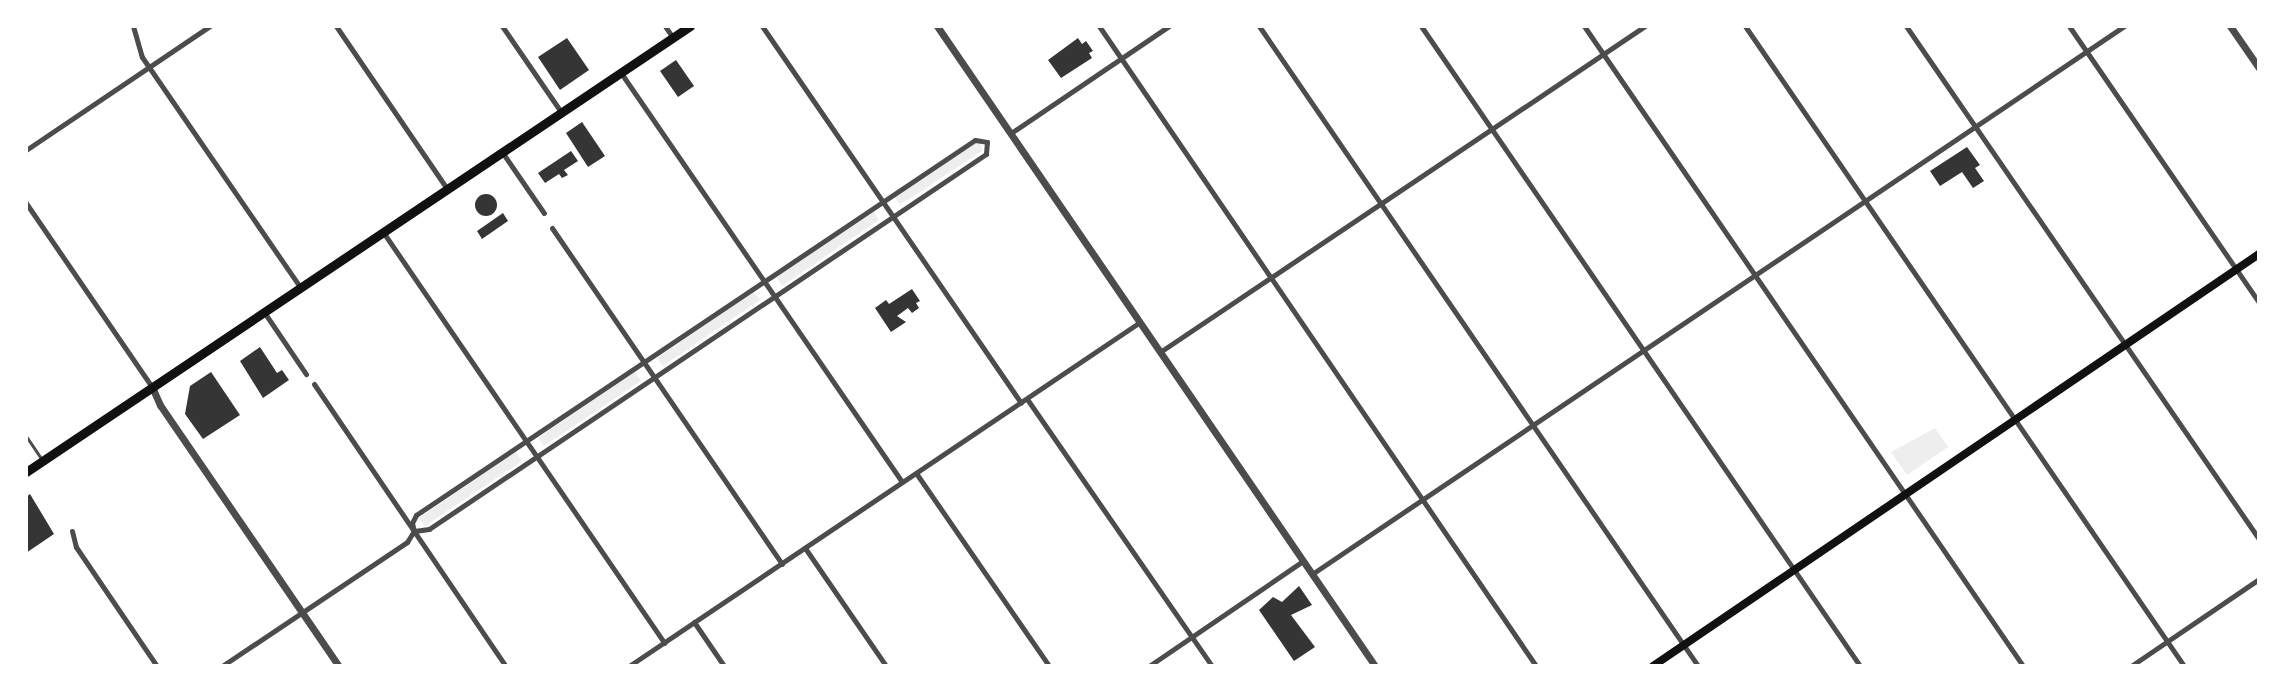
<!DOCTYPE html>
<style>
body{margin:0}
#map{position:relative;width:2285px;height:692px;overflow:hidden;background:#fff;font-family:Barlow,sans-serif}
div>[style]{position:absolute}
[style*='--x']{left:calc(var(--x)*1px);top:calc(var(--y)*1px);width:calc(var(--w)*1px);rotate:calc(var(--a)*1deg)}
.green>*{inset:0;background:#eee}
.building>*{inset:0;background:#353535}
.round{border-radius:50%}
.service>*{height:3px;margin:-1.5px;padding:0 1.5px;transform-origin:1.5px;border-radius:1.5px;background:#4c4c4c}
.minor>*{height:5px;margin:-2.5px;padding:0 2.5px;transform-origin:2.5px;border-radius:2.5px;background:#4c4c4c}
.tertiary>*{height:7px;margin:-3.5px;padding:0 3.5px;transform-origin:3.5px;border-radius:3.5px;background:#4c4c4c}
.secondary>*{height:8px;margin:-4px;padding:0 4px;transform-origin:4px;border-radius:4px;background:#111}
.primary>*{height:9px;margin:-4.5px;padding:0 4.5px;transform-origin:4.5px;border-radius:4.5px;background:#111}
span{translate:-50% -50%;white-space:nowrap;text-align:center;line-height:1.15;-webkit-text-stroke:6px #fff;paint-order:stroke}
.frame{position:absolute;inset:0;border:28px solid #fff;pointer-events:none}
</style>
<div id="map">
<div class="green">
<div style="clip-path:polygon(977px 142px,982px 145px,982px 151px,900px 205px,895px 197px)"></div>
<div style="clip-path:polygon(874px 212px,879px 220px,782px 286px,776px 277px)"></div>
<div style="clip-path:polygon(754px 292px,760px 300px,663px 366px,657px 358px)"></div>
<div style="clip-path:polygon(635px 372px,641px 381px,544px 446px,538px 438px)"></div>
<div style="clip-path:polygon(1935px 428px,1948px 447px,1907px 475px,1891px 452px)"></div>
<div style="clip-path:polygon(516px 452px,522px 461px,425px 526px,419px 518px)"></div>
</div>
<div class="building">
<div style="clip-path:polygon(567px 38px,589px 70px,560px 90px,538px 57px)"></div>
<div style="clip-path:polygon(1078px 38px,1082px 44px,1086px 41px,1093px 51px,1089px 53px,1092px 58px,1061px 78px,1048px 60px)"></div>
<div style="clip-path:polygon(676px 60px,694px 86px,678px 97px,660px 71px)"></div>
<div style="clip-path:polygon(582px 122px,605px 156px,588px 167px,566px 133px)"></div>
<div style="clip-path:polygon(1967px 147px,1980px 165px,1975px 168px,1984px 181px,1973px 188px,1962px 172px,1940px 186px,1930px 171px)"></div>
<div style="clip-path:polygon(571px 151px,578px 161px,564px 170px,568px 175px,562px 178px,559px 174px,545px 183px,538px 173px)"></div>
<div class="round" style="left:475px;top:194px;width:22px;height:22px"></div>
<div style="clip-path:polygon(503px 213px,508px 221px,482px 239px,477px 231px)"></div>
<div style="clip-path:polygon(912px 289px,920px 301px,916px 303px,919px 308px,912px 313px,908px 308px,897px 316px,906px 322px,891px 332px,875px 308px,886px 300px,889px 304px)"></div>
<div style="clip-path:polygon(260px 347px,277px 373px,282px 370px,289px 380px,263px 398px,240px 361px)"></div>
<div style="clip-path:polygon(211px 372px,240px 415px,203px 439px,185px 414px,190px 386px)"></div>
<div style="clip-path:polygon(30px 494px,54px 534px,26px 553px,26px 497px)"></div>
<div style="clip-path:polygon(1299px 586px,1312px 605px,1291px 615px,1315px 647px,1294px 661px,1259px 610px,1273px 597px,1282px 602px)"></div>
</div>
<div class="service">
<div style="--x:26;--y:436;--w:29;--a:56"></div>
</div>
<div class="minor">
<div style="--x:133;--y:26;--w:32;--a:74"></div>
<div style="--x:142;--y:57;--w:279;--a:55.5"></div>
<div style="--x:336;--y:26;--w:197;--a:55.7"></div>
<div style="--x:502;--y:26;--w:104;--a:55.5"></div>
<div style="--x:665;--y:26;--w:14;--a:56"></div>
<div style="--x:762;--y:26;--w:457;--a:55.5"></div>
<div style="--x:1099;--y:26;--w:775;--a:55.67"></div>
<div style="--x:1259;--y:26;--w:776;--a:55.55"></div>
<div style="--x:1421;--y:26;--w:776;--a:55.55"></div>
<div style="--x:1584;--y:26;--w:776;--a:55.55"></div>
<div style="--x:1745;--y:26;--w:776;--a:55.55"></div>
<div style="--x:1906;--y:26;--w:623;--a:55.47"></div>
<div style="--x:2069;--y:26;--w:335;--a:55.5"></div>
<div style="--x:621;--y:73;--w:496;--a:55.5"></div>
<div style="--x:1011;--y:133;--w:191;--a:-34.1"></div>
<div style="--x:26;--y:150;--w:222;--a:-34"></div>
<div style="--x:502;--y:152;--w:74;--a:55.5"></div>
<div style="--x:26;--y:203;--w:223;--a:55.6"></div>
<div style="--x:552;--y:228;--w:407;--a:55.6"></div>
<div style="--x:383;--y:232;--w:498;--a:55.6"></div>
<div style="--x:264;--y:312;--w:75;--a:55.9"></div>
<div style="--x:1160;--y:352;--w:584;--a:-33.91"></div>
<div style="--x:314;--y:384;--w:341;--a:55.8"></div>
<div style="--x:1027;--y:399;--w:325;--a:55.3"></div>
<div style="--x:916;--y:473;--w:234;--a:55.4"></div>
<div style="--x:72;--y:531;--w:16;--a:76"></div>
<div style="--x:76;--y:547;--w:144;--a:55.8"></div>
<div style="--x:805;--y:548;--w:143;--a:55.5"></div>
<div style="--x:1312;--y:574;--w:980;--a:-34.01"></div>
<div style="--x:694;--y:622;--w:53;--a:55.7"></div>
<div style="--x:222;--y:666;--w:223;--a:-33.8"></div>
<div style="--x:407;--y:542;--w:13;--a:-58"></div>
<div style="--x:414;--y:531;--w:8;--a:-104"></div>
<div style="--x:412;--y:523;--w:9;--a:-63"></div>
<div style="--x:416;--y:515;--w:673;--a:-33.86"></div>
<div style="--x:975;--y:140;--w:12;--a:9"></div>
<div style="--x:987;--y:142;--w:12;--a:95"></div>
<div style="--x:986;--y:154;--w:671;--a:146.05"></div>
<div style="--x:429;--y:529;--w:15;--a:172"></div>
<div style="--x:629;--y:666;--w:616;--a:-33.95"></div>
<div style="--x:1149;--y:666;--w:186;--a:-34.3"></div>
<div style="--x:2131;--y:666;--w:155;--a:-34.2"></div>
</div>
<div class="tertiary">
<div style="--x:937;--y:26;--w:776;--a:55.61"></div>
<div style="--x:2230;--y:26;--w:51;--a:55.4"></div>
<div style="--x:152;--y:387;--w:20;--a:66"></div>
<div style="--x:160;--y:405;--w:316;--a:55.6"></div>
</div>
<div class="secondary">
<div style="--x:1653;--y:666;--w:733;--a:-34.21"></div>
</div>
<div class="primary">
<div style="--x:26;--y:472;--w:800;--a:-33.89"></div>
</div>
<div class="frame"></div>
</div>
